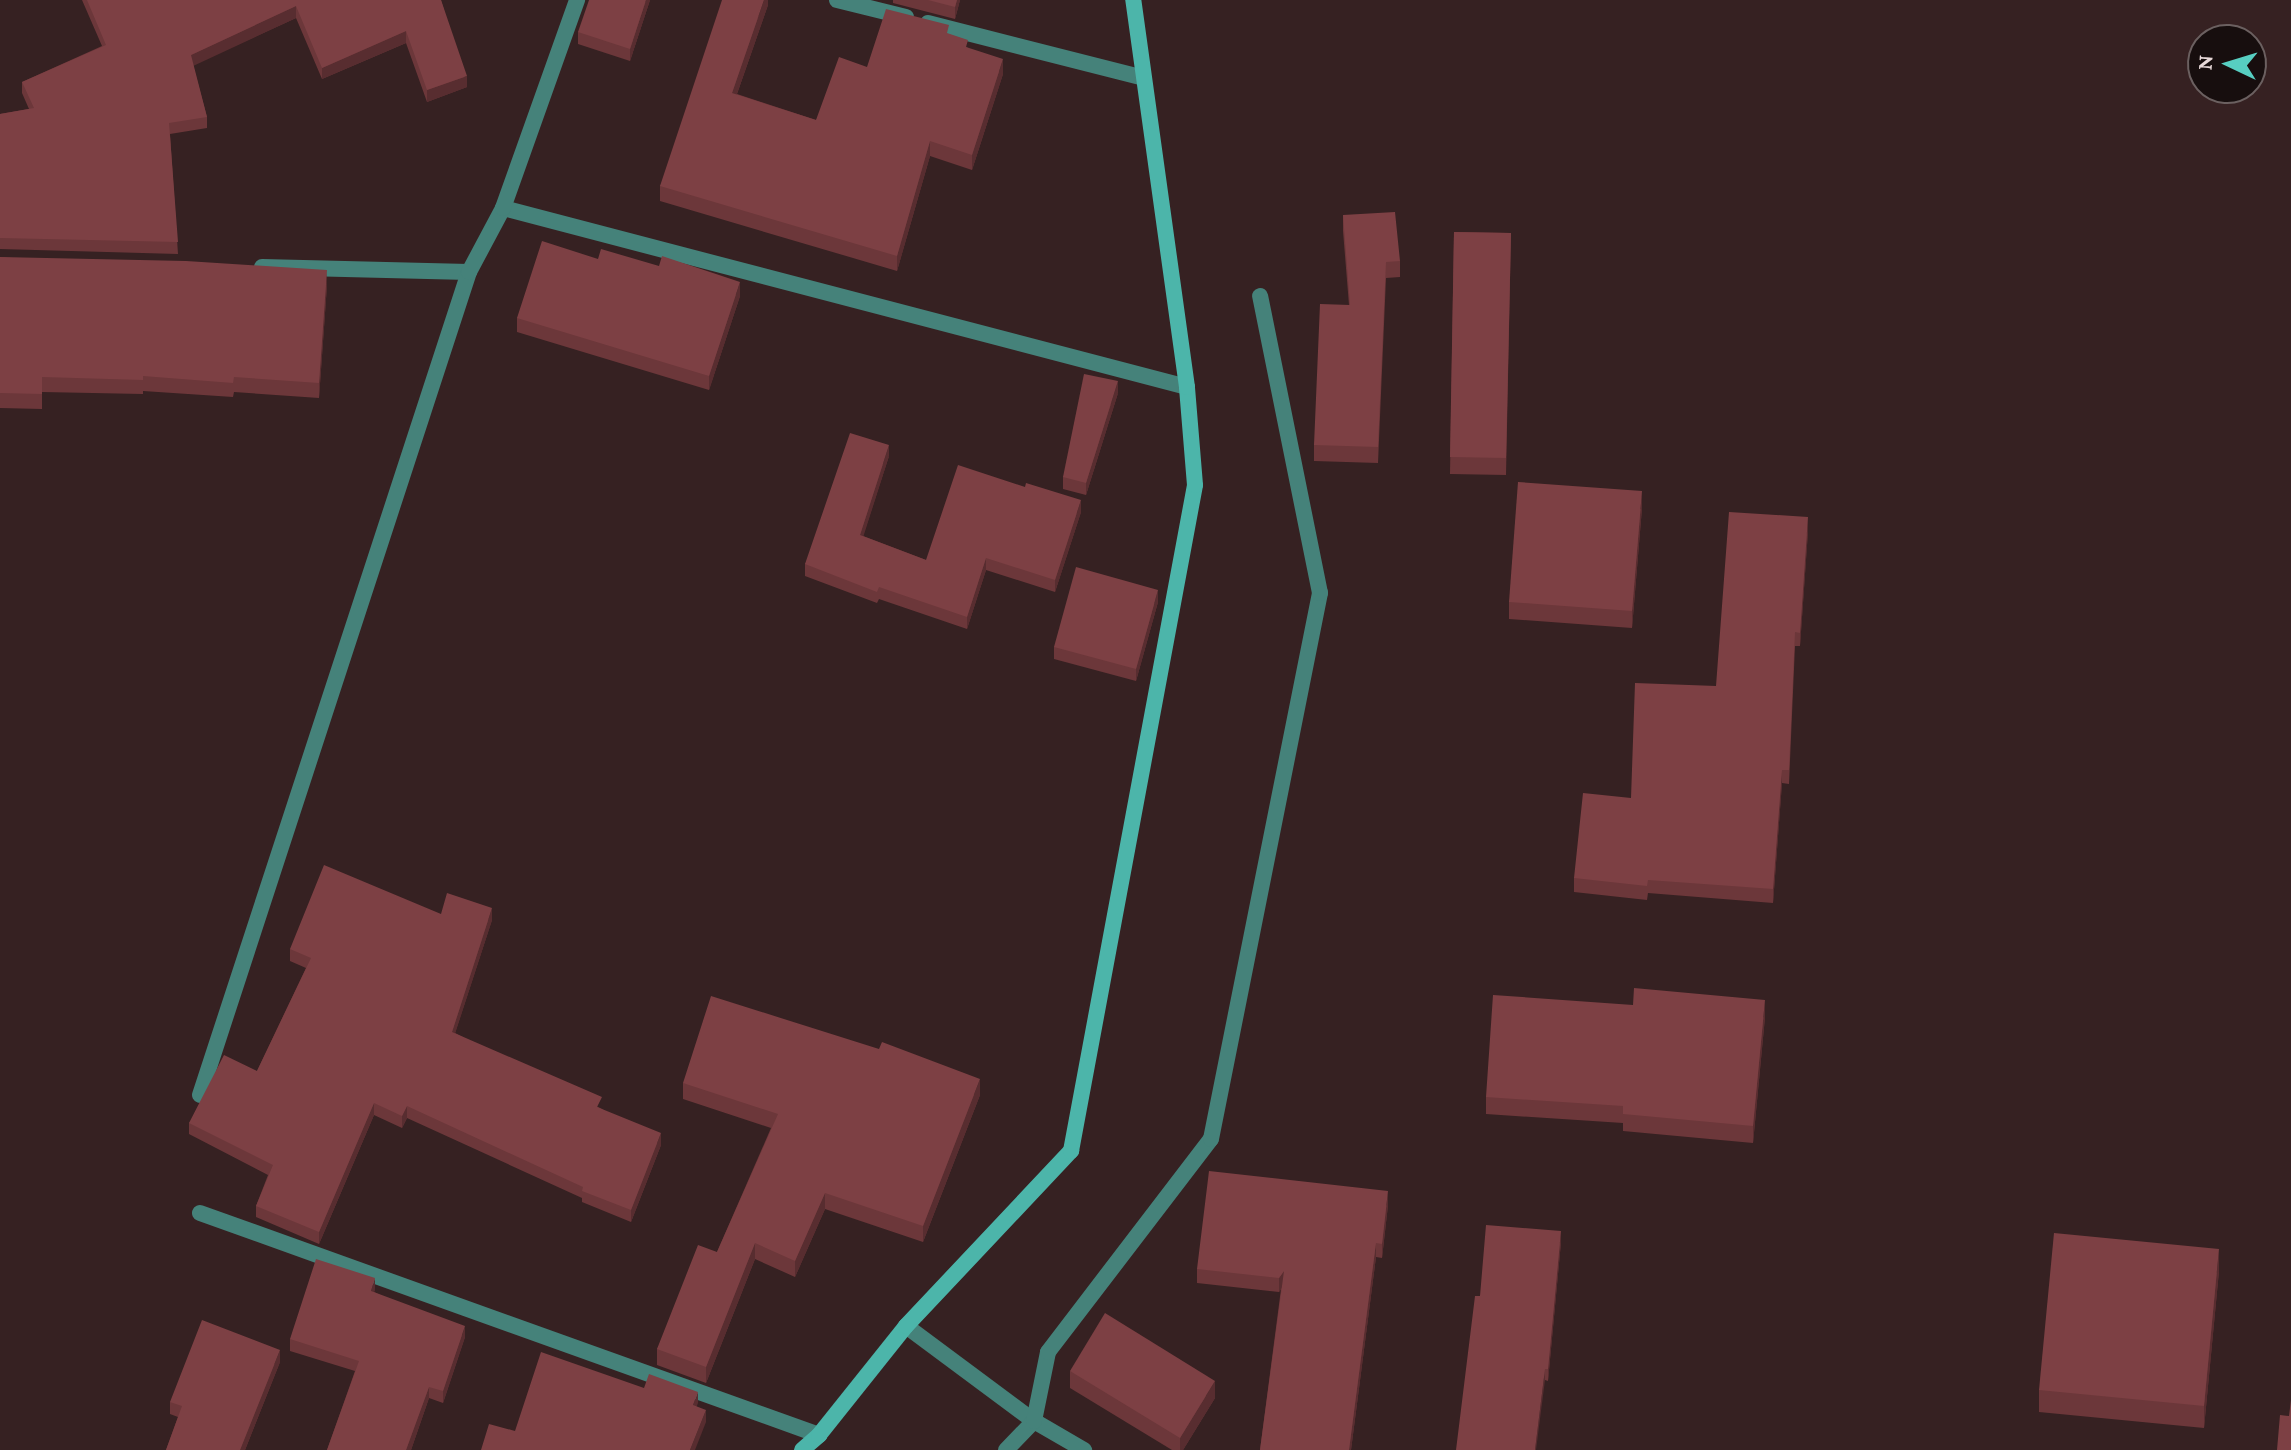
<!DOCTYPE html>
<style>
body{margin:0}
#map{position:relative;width:2291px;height:1450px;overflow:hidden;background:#362122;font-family:"Crimson Pro",serif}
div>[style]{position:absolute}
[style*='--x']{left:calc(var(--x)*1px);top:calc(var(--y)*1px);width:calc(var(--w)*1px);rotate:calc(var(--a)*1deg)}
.street>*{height:16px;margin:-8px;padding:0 8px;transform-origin:8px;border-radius:8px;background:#45827a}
.secondary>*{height:16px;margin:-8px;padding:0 8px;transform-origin:8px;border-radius:8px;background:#4cb5aa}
.wall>*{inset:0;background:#6c373a}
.shaded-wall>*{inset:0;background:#582d30}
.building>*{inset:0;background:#7d4044}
span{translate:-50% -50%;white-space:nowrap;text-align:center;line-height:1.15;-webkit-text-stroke:7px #170e0e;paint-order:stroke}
.north{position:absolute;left:2187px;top:24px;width:80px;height:80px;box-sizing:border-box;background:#170e0e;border:2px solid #6b6060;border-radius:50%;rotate:274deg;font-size:22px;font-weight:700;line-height:32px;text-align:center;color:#e9dada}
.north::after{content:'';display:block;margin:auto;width:28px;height:36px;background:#57cec1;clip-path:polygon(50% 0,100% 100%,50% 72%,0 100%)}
</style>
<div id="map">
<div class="street">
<div style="--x:837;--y:0;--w:71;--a:13.8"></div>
<div style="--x:928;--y:23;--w:222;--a:14.3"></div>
<div style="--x:503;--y:208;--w:707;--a:14.67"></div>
<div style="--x:262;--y:267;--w:207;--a:1.4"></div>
<div style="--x:200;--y:1095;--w:866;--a:-71.9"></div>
<div style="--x:469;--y:272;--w:72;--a:-62"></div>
<div style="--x:503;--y:208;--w:221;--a:-70.4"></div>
<div style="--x:200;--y:1213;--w:658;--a:19.73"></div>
<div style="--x:906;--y:1326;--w:159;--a:36.6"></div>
<div style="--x:1034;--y:1421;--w:58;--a:30.1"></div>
<div style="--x:1006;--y:1450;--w:40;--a:-46"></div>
<div style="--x:1034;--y:1421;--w:70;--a:-78.5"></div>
<div style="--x:1048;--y:1352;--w:268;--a:-52.6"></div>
<div style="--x:1211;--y:1139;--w:557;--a:-78.71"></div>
<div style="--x:1320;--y:593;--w:303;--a:-101.4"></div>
</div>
<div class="secondary">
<div style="--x:802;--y:1450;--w:23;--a:-41"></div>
<div style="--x:819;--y:1435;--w:139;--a:-51.4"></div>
<div style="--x:906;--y:1326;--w:241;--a:-46.7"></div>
<div style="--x:1071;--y:1151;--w:677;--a:-79.45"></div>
<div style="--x:1195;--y:485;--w:98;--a:-94.7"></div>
<div style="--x:1187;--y:387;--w:391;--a:-97.9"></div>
</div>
<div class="wall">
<div style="clip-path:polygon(82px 0,441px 0,467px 87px,427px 102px,406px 43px,322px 79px,296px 18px,193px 65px,207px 117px,207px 128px,170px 134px,178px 254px,0 249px,0 114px,29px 109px,22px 93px,22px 82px,102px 46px)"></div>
<div style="clip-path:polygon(650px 0,630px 61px,578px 44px,578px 32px)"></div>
<div style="clip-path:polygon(768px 0,768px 5px,737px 94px,816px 120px,867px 67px,949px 34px,1003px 74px,972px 170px,930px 156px,897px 271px,660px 201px,660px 186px)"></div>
<div style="clip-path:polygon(893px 0,960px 0,955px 19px,893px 3px)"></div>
<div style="clip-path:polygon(1343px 215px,1400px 261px,1400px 277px,1386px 278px,1378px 463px,1314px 461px,1314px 445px,1349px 305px,1343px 231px)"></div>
<div style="clip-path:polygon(1454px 232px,1511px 233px,1506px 475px,1450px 474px)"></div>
<div style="clip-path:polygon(0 257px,327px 285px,319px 398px,234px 392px,233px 397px,143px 391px,143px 394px,42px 392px,42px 409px,0 408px)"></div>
<div style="clip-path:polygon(598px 259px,740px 296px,709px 390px,517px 332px,517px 318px)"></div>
<div style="clip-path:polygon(1118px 393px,1086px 495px,1063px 489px,1063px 477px)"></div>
<div style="clip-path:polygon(889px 456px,863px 536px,926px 560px,1081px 512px,1055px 592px,986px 570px,967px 629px,879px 599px,877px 603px,805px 576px,805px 564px)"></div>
<div style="clip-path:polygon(1642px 508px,1632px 628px,1509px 619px,1509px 602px)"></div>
<div style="clip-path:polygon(1808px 531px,1800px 646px,1795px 646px,1789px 784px,1782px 783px,1773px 903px,1648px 893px,1647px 900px,1574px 892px,1574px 878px,1631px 798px,1716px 686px)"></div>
<div style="clip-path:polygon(1158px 602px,1136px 681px,1054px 659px,1054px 647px)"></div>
<div style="clip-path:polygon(441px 914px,492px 920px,455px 1033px,602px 1109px,661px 1145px,631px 1222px,582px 1202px,582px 1198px,407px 1118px,402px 1128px,374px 1115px,319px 1244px,256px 1217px,256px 1206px,268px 1175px,189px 1134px,189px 1123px,257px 1071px,306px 968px,290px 961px,290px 949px)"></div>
<div style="clip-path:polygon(1765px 1017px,1753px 1143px,1623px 1131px,1623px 1123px,1486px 1114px,1486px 1097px)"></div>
<div style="clip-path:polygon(683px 1083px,980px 1095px,923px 1242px,825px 1209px,795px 1277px,755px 1259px,706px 1383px,657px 1365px,657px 1349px,717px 1252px,771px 1128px,683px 1099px)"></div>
<div style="clip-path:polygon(1388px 1205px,1382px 1258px,1376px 1257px,1351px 1450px,1260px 1450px,1281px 1289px,1279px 1292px,1197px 1283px,1197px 1269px)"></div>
<div style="clip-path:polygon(1561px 1242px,1548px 1381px,1545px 1380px,1480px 1296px)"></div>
<div style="clip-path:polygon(2219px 1271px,2204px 1428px,2039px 1412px,2039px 1390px)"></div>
<div style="clip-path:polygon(375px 1289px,374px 1292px,465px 1337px,443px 1403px,429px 1398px,411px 1450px,327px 1450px,355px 1371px,290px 1351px,290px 1339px)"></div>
<div style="clip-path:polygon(280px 1362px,245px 1450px,166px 1450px,178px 1417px,170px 1414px,170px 1402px)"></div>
<div style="clip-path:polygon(1070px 1371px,1215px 1398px,1183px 1450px,1172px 1450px,1070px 1388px)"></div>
</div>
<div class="shaded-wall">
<div style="clip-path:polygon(646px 0,650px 0,630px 61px,630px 49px)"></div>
<div style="clip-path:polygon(764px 0,768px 0,768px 5px,732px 108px,732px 93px)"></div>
<div style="clip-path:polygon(957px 0,960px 0,955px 19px,955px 7px)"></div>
<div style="clip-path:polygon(296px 6px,296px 18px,191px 67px,191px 55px)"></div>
<div style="clip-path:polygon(406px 31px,406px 43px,322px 79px,322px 68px)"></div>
<div style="clip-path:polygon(1003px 59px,1003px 74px,972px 170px,972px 155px)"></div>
<div style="clip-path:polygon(467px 76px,467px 87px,427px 102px,427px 90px)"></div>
<div style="clip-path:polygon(930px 141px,930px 156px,897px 271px,897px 256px)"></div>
<div style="clip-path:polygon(327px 270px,327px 285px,319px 398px,319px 383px)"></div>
<div style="clip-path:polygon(740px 282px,740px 296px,709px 390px,709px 376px)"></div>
<div style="clip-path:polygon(1118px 381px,1118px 393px,1086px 495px,1086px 483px)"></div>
<div style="clip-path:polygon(889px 445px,889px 456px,860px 547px,860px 535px)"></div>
<div style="clip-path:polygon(1642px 491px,1642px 508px,1632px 628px,1632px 611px)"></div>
<div style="clip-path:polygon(1081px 500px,1081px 512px,1055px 592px,1055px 580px)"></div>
<div style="clip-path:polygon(1808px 517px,1808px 531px,1800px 646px,1800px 633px)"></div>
<div style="clip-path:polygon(986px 558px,986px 570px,967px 629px,967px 617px)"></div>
<div style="clip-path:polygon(1158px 590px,1158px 602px,1136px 681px,1136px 669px)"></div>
<div style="clip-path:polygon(1782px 770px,1782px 783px,1773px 903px,1773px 889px)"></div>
<div style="clip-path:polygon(492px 908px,492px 920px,452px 1043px,452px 1032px)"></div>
<div style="clip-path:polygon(1765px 1000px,1765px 1017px,1753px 1143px,1753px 1126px)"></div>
<div style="clip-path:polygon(980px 1079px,980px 1095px,923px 1242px,923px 1226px)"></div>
<div style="clip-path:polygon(374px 1103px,374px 1115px,319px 1244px,319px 1232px)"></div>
<div style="clip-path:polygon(407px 1106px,407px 1118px,402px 1128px,402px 1116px)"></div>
<div style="clip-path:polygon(661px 1133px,661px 1145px,631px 1222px,631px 1210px)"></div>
<div style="clip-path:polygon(1388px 1191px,1388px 1205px,1382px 1258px,1382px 1244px)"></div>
<div style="clip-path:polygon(825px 1193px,825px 1209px,795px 1277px,795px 1261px)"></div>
<div style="clip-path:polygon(1561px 1231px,1561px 1242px,1548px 1381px,1548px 1369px)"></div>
<div style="clip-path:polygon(755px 1243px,755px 1259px,706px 1383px,706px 1367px)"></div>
<div style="clip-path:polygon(1376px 1243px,1376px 1257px,1351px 1450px,1349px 1450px)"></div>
<div style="clip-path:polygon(2219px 1249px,2219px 1271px,2204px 1428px,2204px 1406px)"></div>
<div style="clip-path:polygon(1284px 1271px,1284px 1285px,1279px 1292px,1279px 1278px)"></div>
<div style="clip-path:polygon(375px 1278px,375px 1289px,371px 1303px,371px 1291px)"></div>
<div style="clip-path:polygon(465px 1326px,465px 1337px,443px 1403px,443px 1391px)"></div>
<div style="clip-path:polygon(280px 1350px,280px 1362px,245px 1450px,240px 1450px)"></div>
<div style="clip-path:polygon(1545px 1369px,1545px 1380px,1536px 1450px,1535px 1450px)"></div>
<div style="clip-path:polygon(1215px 1381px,1215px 1398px,1183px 1450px,1180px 1450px,1180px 1438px)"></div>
<div style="clip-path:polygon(429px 1387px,429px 1398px,411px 1450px,406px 1450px)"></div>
<div style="clip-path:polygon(698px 1392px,698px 1403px,693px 1416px,693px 1405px)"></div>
<div style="clip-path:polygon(706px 1410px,706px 1422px,695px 1450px,690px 1450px)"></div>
</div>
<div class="building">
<div style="clip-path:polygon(87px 0,441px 0,467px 76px,427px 90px,406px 31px,322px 68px,296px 6px,191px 55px,207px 117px,169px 123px,178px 242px,0 238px,0 114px,34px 108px,22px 82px,106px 45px)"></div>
<div style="clip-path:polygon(589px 0,646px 0,630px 49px,578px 32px)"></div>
<div style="clip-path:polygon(722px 0,764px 0,732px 93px,816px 120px,839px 57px,867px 67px,886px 9px,949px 25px,947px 33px,968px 40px,966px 47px,1003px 59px,972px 155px,930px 141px,897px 256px,660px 186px)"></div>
<div style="clip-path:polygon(928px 0,957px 0,955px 7px)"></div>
<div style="clip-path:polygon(1395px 212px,1400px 261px,1386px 262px,1378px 447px,1314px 445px,1320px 304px,1350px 305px,1343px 215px)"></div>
<div style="clip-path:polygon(1454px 232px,1511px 233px,1506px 458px,1450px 457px)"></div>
<div style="clip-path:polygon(542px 241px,598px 259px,601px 249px,659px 266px,662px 256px,740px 282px,709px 376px,517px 318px)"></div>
<div style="clip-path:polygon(0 257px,186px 261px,327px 270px,319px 383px,234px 377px,233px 383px,143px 376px,143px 380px,42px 377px,42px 394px,0 393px)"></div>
<div style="clip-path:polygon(1084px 374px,1118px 381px,1086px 483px,1063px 477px)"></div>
<div style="clip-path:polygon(850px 433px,889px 445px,860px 535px,926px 560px,958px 465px,1025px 487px,1026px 483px,1081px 500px,1055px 580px,986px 558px,967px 617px,879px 587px,877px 592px,805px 564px)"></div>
<div style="clip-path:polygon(1518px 482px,1642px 491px,1632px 611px,1509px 602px)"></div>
<div style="clip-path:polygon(1729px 512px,1808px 517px,1800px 633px,1795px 632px,1789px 770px,1782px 770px,1773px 889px,1648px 880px,1647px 886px,1574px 878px,1583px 793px,1631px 798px,1635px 683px,1716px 686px)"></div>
<div style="clip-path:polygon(1076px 567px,1158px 590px,1136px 669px,1054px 647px)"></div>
<div style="clip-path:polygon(324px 865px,441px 914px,447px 893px,492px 908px,452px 1032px,602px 1097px,597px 1107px,661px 1133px,631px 1210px,582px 1191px,583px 1187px,407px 1106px,402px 1116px,374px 1103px,319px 1232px,256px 1206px,273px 1165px,189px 1123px,224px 1055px,257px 1071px,311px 958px,290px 949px)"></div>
<div style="clip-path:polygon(1634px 988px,1765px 1000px,1753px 1126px,1623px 1114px,1623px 1106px,1486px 1097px,1493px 995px,1633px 1005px)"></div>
<div style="clip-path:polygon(711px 996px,879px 1049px,882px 1042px,980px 1079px,923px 1226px,825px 1193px,795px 1261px,755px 1243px,706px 1367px,657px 1349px,698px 1245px,717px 1252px,778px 1114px,683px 1083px)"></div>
<div style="clip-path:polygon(1209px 1171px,1388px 1191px,1382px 1244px,1376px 1243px,1349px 1450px,1260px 1450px,1284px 1271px,1279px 1278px,1197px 1269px)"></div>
<div style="clip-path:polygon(1486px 1225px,1561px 1231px,1548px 1369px,1545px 1369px,1535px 1450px,1456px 1450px,1475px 1296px,1480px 1296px)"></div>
<div style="clip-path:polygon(2054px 1233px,2219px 1249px,2204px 1406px,2039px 1390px)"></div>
<div style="clip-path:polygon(316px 1259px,375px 1278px,371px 1291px,465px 1326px,443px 1391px,429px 1387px,406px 1450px,327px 1450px,359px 1361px,290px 1339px)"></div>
<div style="clip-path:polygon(1105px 1313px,1215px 1381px,1180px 1438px,1070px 1371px)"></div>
<div style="clip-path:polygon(202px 1320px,280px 1350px,240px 1450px,166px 1450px,182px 1406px,170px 1402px)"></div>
<div style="clip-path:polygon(541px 1352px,644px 1388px,649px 1374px,698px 1392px,693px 1405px,706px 1410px,690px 1450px,481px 1450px,489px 1424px,515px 1431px)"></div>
<div style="clip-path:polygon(2291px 1400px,2291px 1450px,2277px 1450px,2280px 1415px,2289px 1416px)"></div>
</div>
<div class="north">N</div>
</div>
